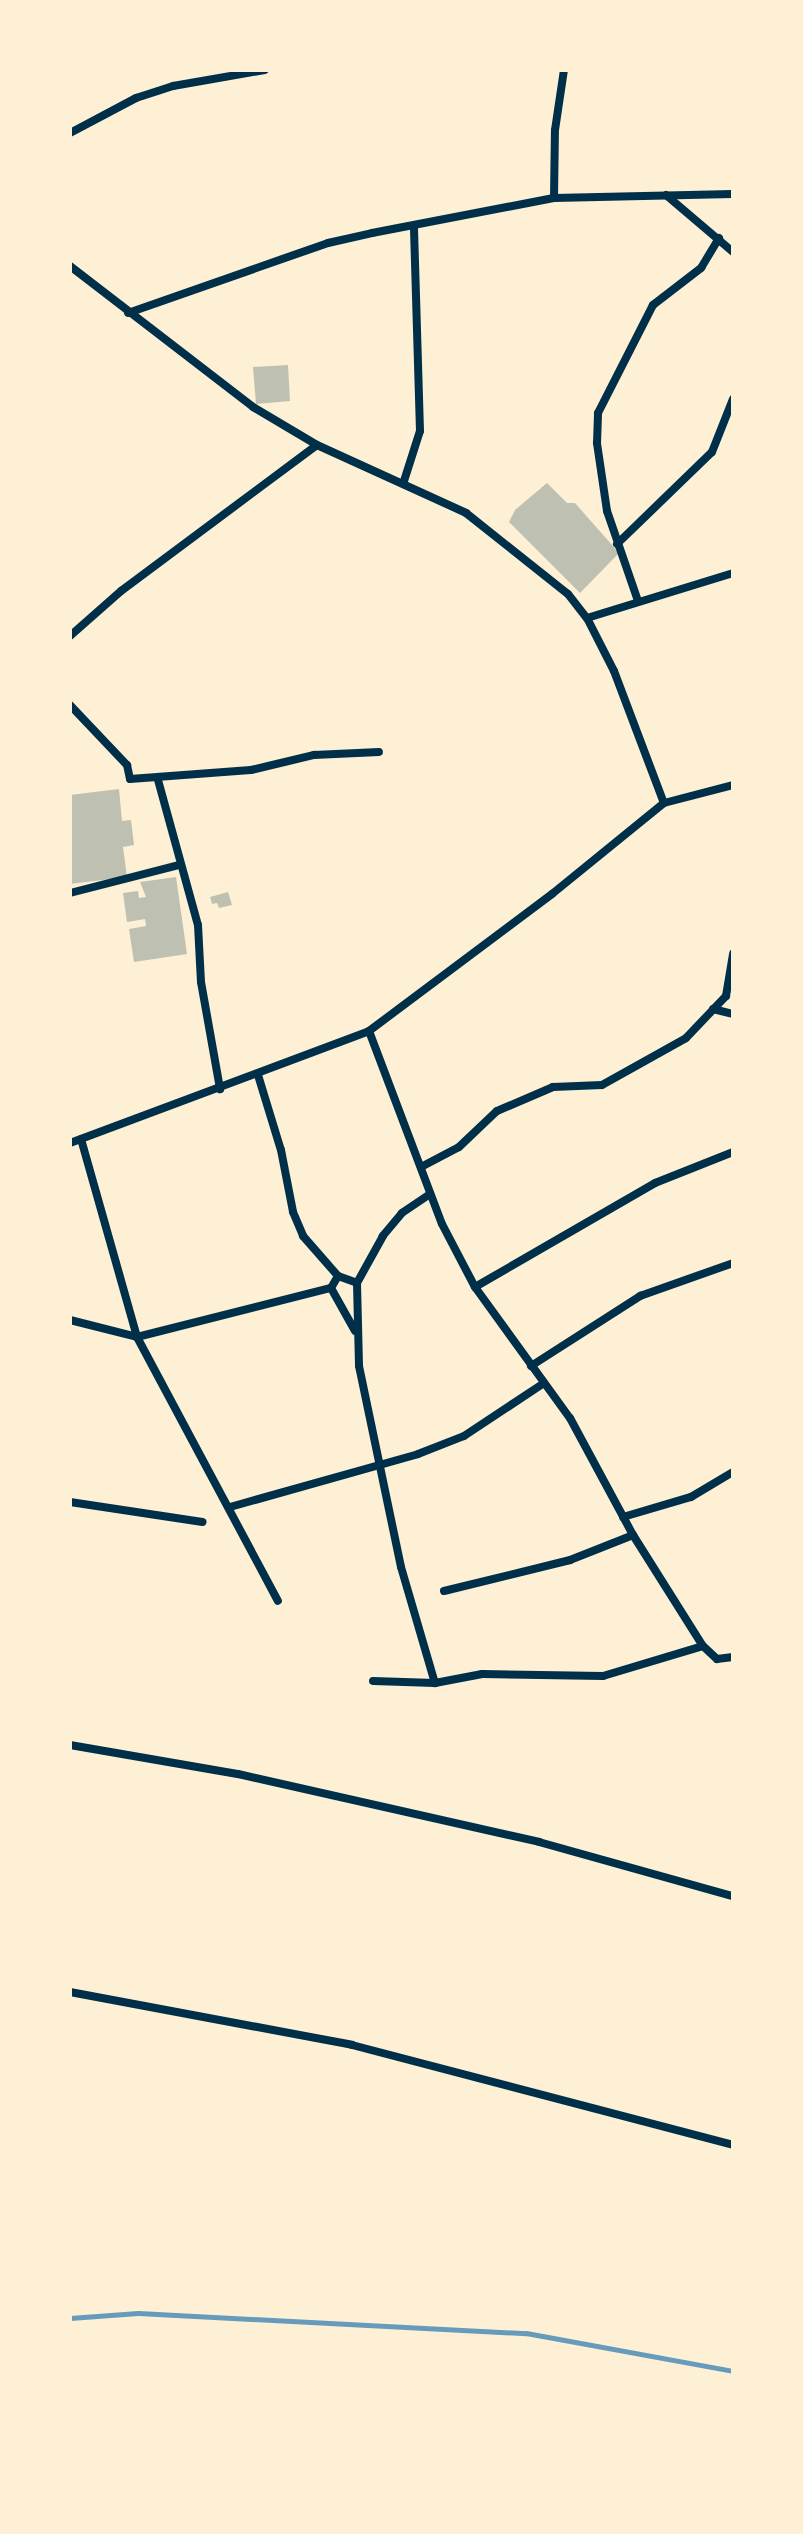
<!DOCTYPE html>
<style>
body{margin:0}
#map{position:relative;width:803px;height:2534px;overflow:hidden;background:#fdf0d5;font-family:"Alegreya Sans",sans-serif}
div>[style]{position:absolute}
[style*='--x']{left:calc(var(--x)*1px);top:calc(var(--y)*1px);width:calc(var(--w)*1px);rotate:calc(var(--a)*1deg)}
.stream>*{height:5px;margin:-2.5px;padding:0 2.5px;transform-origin:2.5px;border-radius:2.5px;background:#669bbc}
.building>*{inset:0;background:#bec0b2}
.minor>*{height:8px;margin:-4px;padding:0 4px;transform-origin:4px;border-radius:4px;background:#003049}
span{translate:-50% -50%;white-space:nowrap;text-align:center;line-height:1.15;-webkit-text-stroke:8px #fdf0d5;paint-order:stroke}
.frame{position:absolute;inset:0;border:72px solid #fdf0d5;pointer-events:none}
</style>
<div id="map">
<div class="stream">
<div style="--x:70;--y:2318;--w:68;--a:-4.2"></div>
<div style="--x:138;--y:2313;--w:389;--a:3"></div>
<div style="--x:526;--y:2333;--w:210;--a:10.4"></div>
</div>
<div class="building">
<div style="clip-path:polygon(288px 365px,290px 401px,256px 404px,253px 367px)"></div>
<div style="clip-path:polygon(547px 483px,567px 503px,575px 503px,619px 553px,580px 593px,509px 522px,515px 510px)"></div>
<div style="clip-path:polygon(119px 789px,122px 821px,131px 820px,134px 845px,123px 847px,127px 877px,70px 884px,70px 795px)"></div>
<div style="clip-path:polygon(176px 877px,187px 954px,134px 962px,129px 929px,146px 926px,145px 919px,127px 922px,123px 893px,138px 891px,139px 898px,146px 897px,140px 882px)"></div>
<div style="clip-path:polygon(228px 892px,232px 905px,219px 908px,217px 903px,212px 904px,210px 897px)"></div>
</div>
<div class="minor">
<div style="--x:70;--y:133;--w:75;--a:-27.9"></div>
<div style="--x:136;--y:98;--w:39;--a:-18"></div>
<div style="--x:173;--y:86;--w:93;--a:-9.9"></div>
<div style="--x:666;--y:195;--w:88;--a:40.4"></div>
<div style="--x:554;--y:198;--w:68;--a:-89.2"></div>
<div style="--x:555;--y:130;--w:61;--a:-81.5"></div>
<div style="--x:70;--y:266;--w:231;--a:37.6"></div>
<div style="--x:253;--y:407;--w:74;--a:30.7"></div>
<div style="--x:317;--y:445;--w:164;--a:24.5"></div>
<div style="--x:466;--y:513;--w:130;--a:38.5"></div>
<div style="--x:568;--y:594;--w:31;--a:52"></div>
<div style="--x:587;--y:618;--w:59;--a:63"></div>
<div style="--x:614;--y:671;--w:141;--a:69.3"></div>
<div style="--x:128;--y:313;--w:212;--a:-19.3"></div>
<div style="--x:328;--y:243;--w:45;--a:-12.8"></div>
<div style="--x:372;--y:233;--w:185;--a:-10.9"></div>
<div style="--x:554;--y:198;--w:179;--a:-1.3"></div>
<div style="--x:404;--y:481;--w:52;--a:-72.3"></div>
<div style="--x:420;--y:431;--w:204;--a:-91.7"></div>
<div style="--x:617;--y:544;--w:132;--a:-44.1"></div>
<div style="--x:712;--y:452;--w:57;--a:-68.4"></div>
<div style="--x:638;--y:601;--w:95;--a:-109"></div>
<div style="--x:607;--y:511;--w:69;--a:-98.4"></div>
<div style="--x:597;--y:443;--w:30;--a:-88"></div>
<div style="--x:598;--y:413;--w:121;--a:-63"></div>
<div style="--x:653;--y:305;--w:61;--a:-37.6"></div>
<div style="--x:701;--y:268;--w:35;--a:-59"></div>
<div style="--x:587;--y:618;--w:153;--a:-17.1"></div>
<div style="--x:70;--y:636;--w:68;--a:-41.4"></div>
<div style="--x:121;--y:591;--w:244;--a:-36.7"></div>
<div style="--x:70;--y:705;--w:83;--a:46.5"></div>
<div style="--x:127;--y:765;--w:14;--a:78"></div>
<div style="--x:130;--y:779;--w:121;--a:-4.3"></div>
<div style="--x:251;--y:770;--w:65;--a:-13.4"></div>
<div style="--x:314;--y:755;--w:65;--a:-2.6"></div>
<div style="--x:158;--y:780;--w:150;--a:74.6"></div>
<div style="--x:198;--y:925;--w:57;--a:87"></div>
<div style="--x:201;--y:982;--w:109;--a:79.9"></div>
<div style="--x:70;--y:893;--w:113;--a:-14.4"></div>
<div style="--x:713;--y:1009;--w:21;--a:14"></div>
<div style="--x:369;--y:1031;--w:206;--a:69.3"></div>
<div style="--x:442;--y:1224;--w:71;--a:62.4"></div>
<div style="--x:475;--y:1287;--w:162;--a:54.1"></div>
<div style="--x:570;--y:1418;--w:133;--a:61.7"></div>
<div style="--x:633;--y:1535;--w:131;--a:57.8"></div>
<div style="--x:703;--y:1646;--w:19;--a:43"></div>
<div style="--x:717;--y:1659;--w:16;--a:-7"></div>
<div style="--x:258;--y:1075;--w:78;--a:73"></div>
<div style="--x:281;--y:1150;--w:63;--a:79"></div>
<div style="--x:293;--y:1212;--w:26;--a:67"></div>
<div style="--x:303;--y:1236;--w:53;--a:48.8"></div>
<div style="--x:338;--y:1276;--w:20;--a:20"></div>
<div style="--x:81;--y:1139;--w:206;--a:74.2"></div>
<div style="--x:137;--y:1337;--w:299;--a:61.9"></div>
<div style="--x:70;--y:1143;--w:319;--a:-20.5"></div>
<div style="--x:369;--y:1031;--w:229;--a:-36.8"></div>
<div style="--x:552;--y:894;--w:144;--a:-39.1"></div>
<div style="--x:664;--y:803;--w:71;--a:-14.6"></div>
<div style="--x:421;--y:1167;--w:43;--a:-27.8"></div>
<div style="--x:459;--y:1147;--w:52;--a:-43.5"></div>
<div style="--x:497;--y:1111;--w:61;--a:-23.2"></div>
<div style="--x:553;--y:1087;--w:49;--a:-2.3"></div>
<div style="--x:602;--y:1085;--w:96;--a:-29.2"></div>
<div style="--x:686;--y:1038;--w:58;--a:-46.4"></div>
<div style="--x:726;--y:996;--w:43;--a:-80.5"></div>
<div style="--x:430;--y:1194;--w:34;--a:146"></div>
<div style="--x:402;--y:1213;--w:30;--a:130"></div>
<div style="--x:383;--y:1236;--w:54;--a:119"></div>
<div style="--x:357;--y:1283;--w:83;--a:88.6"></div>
<div style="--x:359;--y:1366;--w:205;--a:78.2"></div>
<div style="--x:401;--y:1567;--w:121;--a:73.7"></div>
<div style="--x:475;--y:1287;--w:208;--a:-30"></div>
<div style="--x:655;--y:1183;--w:84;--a:-21.7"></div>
<div style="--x:331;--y:1288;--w:49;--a:60.8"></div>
<div style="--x:70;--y:1320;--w:69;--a:14.2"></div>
<div style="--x:137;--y:1337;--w:200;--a:-14.2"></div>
<div style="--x:331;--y:1288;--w:14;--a:-60"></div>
<div style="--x:531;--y:1366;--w:130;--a:-32.7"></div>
<div style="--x:640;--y:1296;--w:99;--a:-19.5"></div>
<div style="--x:70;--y:1502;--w:134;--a:8.6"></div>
<div style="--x:230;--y:1507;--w:195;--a:-15.7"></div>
<div style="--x:418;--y:1454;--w:49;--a:-21.4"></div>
<div style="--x:464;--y:1436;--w:96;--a:-33.5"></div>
<div style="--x:623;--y:1517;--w:71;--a:-16.4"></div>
<div style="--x:691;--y:1497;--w:49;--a:-30.8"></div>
<div style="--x:444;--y:1591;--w:130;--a:-13.8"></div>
<div style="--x:570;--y:1560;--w:68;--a:-21.6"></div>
<div style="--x:373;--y:1681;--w:62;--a:1.8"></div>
<div style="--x:435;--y:1683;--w:48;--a:-10.8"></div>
<div style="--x:482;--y:1674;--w:121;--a:0.9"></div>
<div style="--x:603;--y:1676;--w:104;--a:-16.7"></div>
<div style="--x:70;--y:1745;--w:170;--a:9.8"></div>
<div style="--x:238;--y:1774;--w:309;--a:12.7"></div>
<div style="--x:539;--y:1842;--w:201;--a:15.6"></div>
<div style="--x:70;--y:1992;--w:287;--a:10.6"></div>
<div style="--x:352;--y:2045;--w:394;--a:14.7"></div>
</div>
<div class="frame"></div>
</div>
